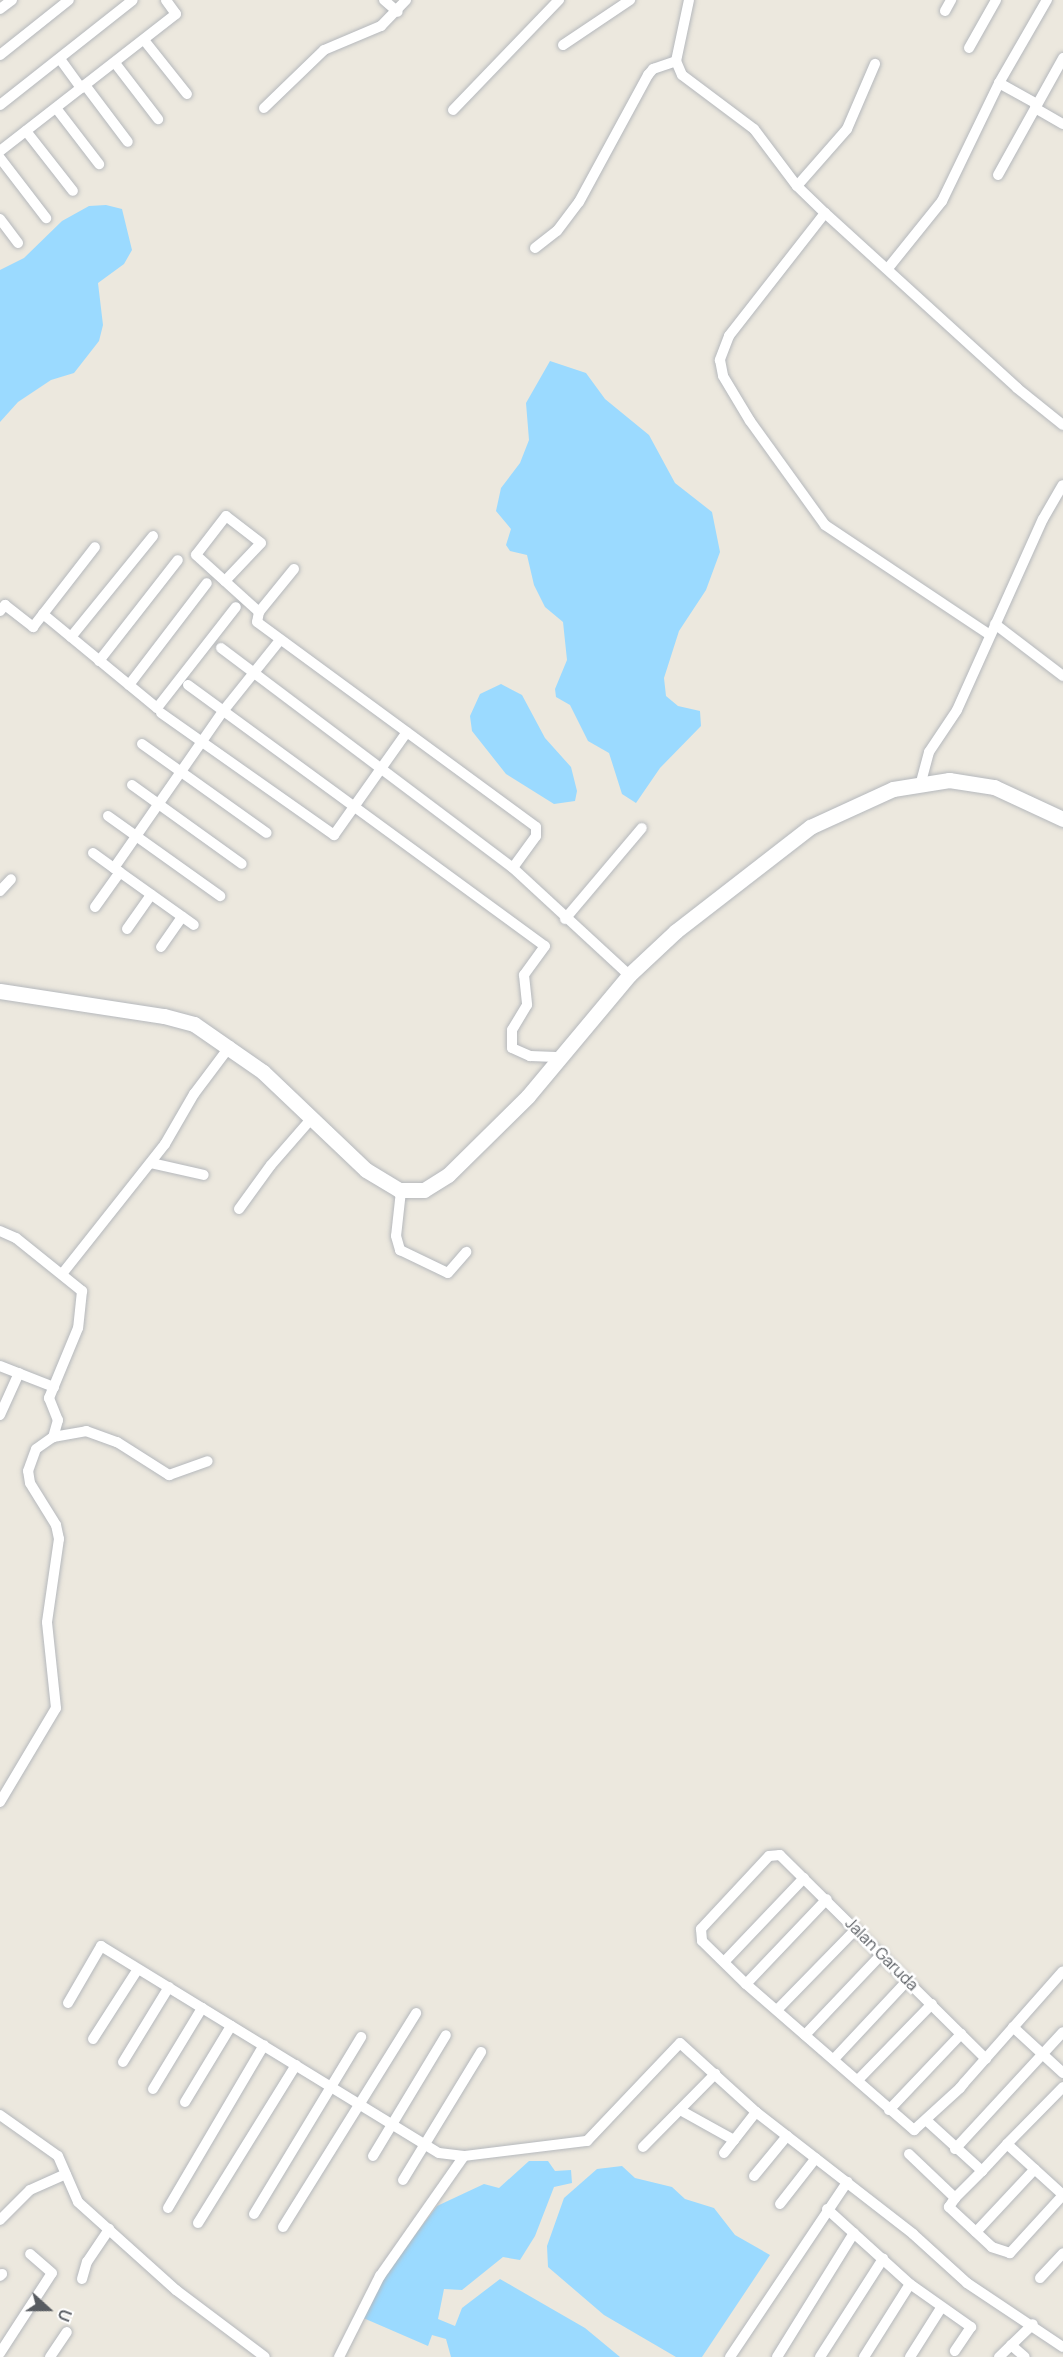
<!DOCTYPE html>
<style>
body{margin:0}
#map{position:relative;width:1063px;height:2357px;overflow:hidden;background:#ece8de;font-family:Manrope,sans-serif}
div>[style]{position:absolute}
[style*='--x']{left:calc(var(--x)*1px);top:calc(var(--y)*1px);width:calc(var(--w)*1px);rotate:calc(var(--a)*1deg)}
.water>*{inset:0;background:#9bdaff}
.roads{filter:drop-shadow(0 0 2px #b5b8bc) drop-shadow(0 0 2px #b5b8bc)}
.street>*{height:10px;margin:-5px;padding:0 5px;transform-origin:5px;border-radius:5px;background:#fff}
.secondary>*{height:15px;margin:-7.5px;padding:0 7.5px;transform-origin:7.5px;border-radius:7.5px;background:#fff}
span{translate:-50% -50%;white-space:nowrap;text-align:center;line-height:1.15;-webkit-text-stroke:5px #fff;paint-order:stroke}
.street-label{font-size:16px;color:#585c61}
.north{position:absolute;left:18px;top:2279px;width:60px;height:60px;-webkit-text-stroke:4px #fff;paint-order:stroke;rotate:111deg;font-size:16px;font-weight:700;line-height:24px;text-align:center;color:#585c61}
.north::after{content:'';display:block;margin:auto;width:21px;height:27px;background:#585c61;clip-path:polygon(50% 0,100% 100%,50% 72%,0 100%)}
</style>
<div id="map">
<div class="water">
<div style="clip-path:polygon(106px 205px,122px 209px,132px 250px,124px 264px,98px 283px,103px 325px,99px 341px,74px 373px,51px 380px,18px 402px,0 422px,0 270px,24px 258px,62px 221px,89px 206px)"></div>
<div style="clip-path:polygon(550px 361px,586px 373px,605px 399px,649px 435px,675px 483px,712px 512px,720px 552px,706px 590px,679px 631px,664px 678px,666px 696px,678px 706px,700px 711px,701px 726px,660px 768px,636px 803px,622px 794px,609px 753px,588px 741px,570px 705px,556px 697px,555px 689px,567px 660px,563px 622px,545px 607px,534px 585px,527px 555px,510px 551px,506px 545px,511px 529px,496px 511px,501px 488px,520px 463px,529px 440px,526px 403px)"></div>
<div style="clip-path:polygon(501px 684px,522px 695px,545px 738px,571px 767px,577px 791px,575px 801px,554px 804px,506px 774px,472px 731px,470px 716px,480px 694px)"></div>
<div style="clip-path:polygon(529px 2161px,548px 2161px,555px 2171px,571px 2170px,572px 2183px,554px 2187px,535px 2236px,520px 2260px,503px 2257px,462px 2290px,444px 2289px,438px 2319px,455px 2326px,462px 2308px,500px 2279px,585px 2328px,620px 2357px,451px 2357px,446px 2339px,432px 2335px,428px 2346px,361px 2317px,390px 2268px,437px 2206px,484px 2184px,499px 2188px)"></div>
<div style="clip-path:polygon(622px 2166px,635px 2178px,672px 2187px,685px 2199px,714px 2208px,735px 2235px,770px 2255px,702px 2357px,676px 2357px,604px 2315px,548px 2267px,547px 2246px,564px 2198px,597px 2169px)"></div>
</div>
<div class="roads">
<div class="street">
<div style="--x:384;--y:0;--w:18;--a:41"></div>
<div style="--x:689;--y:0;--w:62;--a:102"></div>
<div style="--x:676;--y:61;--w:15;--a:67"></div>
<div style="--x:682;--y:75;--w:90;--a:36.9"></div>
<div style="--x:754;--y:129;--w:71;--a:53"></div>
<div style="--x:797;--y:186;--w:39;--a:44"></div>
<div style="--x:825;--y:213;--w:260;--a:42.3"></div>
<div style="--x:1017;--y:388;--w:59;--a:38.8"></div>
<div style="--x:0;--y:9;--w:15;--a:-37"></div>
<div style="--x:945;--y:11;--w:13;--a:-61"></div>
<div style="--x:144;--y:40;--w:69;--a:51.5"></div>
<div style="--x:563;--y:45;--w:81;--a:-33.9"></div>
<div style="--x:969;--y:48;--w:55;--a:-60.6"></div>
<div style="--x:0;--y:55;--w:88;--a:-38.6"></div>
<div style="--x:60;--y:59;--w:36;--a:54"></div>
<div style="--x:115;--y:63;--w:71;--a:52.5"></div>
<div style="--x:999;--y:83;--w:43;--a:28.9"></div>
<div style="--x:85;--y:85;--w:71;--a:53"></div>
<div style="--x:0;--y:105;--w:169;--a:-38.3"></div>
<div style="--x:56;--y:108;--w:71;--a:52.5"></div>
<div style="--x:264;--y:108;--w:83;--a:-44"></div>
<div style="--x:324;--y:50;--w:62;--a:-22.8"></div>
<div style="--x:381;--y:26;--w:36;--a:-46"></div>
<div style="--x:1035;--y:108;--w:32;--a:30"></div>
<div style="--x:453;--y:110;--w:153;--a:-46.1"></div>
<div style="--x:26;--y:131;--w:76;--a:51.9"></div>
<div style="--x:0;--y:151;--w:223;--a:-37.9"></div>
<div style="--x:176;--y:14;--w:17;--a:-126"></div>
<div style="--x:0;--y:158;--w:76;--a:52.5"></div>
<div style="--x:998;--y:175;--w:134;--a:-60.9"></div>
<div style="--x:797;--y:186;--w:76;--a:-48.7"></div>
<div style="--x:847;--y:129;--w:71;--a:-66.7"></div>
<div style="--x:825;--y:213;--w:156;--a:128"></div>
<div style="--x:729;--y:336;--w:26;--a:111"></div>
<div style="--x:720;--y:360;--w:16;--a:79"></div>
<div style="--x:723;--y:376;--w:52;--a:59"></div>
<div style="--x:750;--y:421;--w:128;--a:54.2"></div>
<div style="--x:825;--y:525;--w:198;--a:33.7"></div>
<div style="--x:0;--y:219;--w:30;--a:53"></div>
<div style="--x:535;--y:248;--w:28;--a:-38"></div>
<div style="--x:557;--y:231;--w:36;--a:-53"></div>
<div style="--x:579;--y:202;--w:145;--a:-61.5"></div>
<div style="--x:648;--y:75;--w:8;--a:-50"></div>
<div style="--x:653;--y:69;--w:24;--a:-19"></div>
<div style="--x:889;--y:267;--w:85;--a:-51.2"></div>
<div style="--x:942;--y:201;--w:131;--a:-64.2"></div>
<div style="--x:999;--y:83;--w:96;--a:-60"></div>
<div style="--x:294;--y:569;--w:55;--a:129.1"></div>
<div style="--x:259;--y:612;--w:10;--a:101"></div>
<div style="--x:257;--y:622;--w:346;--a:36.3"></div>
<div style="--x:536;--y:827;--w:9;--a:90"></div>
<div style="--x:536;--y:836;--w:39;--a:126"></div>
<div style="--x:225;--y:581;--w:52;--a:-46.5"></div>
<div style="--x:261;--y:543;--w:44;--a:-142.4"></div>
<div style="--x:226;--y:516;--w:49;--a:127.6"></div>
<div style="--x:196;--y:555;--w:85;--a:42.1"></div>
<div style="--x:0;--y:611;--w:8;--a:-50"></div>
<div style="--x:5;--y:605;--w:36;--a:38"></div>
<div style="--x:33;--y:627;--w:101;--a:-52.2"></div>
<div style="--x:43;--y:614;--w:148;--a:39.5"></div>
<div style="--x:157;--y:708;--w:128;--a:-52"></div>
<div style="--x:995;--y:624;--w:86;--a:37.4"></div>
<div style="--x:71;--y:637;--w:130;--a:-50.9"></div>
<div style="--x:221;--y:648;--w:366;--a:37"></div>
<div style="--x:513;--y:868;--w:158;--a:42.7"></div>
<div style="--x:99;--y:661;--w:128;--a:-52"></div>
<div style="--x:129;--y:685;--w:128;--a:-52.6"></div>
<div style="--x:188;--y:685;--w:442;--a:36.2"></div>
<div style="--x:545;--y:946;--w:36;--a:126"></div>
<div style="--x:524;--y:975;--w:30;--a:84"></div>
<div style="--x:527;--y:1005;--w:29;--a:121"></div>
<div style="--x:512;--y:1030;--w:18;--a:90"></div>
<div style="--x:512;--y:1048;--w:20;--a:24"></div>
<div style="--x:530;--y:1056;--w:33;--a:2"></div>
<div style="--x:161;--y:713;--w:212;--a:35.2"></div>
<div style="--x:334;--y:835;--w:126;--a:-54.7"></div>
<div style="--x:142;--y:744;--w:153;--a:35.5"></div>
<div style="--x:921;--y:782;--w:31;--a:-75"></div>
<div style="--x:929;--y:752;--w:50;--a:-56.3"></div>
<div style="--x:957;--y:710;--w:209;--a:-65.8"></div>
<div style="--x:1043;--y:519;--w:39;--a:-60"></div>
<div style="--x:132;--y:785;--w:135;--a:35.7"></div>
<div style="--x:108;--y:816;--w:138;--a:35.5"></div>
<div style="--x:93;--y:853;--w:26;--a:36"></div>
<div style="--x:114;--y:868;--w:193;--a:-55.2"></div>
<div style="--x:224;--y:710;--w:90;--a:-51.3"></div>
<div style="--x:114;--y:868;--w:98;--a:35.5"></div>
<div style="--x:0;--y:891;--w:16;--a:-47"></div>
<div style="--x:95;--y:907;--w:43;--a:-54.5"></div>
<div style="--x:565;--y:919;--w:119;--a:-49.8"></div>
<div style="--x:127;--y:929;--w:42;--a:-54.8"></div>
<div style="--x:161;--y:947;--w:37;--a:-55"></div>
<div style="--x:151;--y:1163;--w:54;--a:12.8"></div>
<div style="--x:401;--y:1191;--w:45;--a:96.3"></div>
<div style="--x:396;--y:1236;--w:15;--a:74"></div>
<div style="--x:400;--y:1250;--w:53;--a:25.6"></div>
<div style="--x:448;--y:1273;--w:28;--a:-49"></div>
<div style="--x:239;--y:1209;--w:54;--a:-54"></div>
<div style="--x:271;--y:1165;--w:62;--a:-48.9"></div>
<div style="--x:0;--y:1231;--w:17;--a:24"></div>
<div style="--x:16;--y:1238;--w:85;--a:38.8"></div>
<div style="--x:82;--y:1291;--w:37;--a:96"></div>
<div style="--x:78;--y:1328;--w:76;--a:112.5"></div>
<div style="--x:49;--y:1398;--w:24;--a:68"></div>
<div style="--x:58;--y:1420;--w:18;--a:106"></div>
<div style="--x:62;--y:1274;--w:166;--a:-51.6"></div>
<div style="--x:165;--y:1144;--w:58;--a:-59.9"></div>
<div style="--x:194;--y:1094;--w:60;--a:-53.1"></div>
<div style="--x:0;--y:1366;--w:58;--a:21.3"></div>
<div style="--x:0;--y:1415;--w:46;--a:-65.7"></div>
<div style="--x:0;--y:1802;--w:109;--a:-59.2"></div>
<div style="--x:56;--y:1708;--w:86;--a:-96"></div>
<div style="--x:47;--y:1622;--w:84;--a:-81.8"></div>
<div style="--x:59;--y:1539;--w:14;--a:-102"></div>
<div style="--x:56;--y:1525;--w:49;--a:-121.8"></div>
<div style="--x:30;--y:1483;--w:12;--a:-99"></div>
<div style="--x:28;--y:1471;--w:23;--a:-70"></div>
<div style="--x:36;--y:1449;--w:21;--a:-35"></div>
<div style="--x:53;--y:1437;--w:34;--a:-10"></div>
<div style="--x:86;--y:1431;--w:33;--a:20"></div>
<div style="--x:117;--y:1442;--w:62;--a:32.4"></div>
<div style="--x:169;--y:1475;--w:41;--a:-19.7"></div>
<div style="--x:724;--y:1962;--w:116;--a:-46.4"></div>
<div style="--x:746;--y:1984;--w:117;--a:-46.4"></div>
<div style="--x:68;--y:2003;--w:66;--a:-59.9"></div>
<div style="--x:101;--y:1946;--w:396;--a:31.5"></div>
<div style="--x:439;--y:2153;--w:25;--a:7"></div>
<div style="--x:777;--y:2010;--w:113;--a:-45.7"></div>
<div style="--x:1013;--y:2027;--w:68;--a:42.6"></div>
<div style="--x:805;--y:2035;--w:112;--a:-46.5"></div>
<div style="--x:93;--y:2039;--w:83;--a:-57.3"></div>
<div style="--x:834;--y:2059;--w:108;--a:-46.9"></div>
<div style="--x:986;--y:2059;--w:290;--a:-135.3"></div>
<div style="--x:780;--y:1855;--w:11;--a:175"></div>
<div style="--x:769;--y:1856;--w:100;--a:133"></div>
<div style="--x:701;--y:1929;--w:12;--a:85"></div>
<div style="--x:702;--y:1941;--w:62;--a:44.3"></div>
<div style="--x:746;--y:1984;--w:223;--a:41"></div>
<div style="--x:914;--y:2130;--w:62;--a:-42.4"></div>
<div style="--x:960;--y:2088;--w:6;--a:-51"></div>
<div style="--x:964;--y:2083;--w:149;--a:-48.5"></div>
<div style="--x:123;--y:2062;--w:88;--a:-58.5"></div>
<div style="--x:858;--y:2080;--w:106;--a:-45.8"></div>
<div style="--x:153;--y:2089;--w:95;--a:-58.8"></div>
<div style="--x:185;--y:2102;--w:89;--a:-58.8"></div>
<div style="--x:680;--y:2110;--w:62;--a:29.1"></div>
<div style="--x:889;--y:2110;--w:105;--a:-46.5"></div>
<div style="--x:0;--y:2115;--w:71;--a:35.3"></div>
<div style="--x:58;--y:2156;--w:50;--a:66.5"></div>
<div style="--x:78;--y:2202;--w:132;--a:41.9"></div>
<div style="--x:176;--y:2290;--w:111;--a:37"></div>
<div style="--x:926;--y:2120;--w:76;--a:42.3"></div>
<div style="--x:1007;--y:2144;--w:76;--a:42.3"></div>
<div style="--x:1063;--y:2195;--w:79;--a:132.4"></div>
<div style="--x:1010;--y:2253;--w:19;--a:-162"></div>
<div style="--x:992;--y:2247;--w:59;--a:-137.1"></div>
<div style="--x:949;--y:2207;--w:11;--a:-56"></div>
<div style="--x:955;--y:2198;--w:38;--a:-45"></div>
<div style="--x:982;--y:2171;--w:37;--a:-47"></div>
<div style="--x:1007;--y:2144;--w:80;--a:-45.5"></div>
<div style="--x:643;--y:2147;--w:103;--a:-45.4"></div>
<div style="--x:955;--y:2149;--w:159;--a:-47.3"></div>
<div style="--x:724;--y:2153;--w:52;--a:-52"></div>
<div style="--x:909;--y:2154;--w:64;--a:43.7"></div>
<div style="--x:373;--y:2156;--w:141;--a:-58.9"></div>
<div style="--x:754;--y:2176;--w:52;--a:-50.5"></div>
<div style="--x:403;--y:2180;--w:150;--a:-58.6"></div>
<div style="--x:780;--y:2204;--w:58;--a:-52"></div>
<div style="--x:168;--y:2208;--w:189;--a:-59.5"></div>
<div style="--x:827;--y:2209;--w:112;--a:42.1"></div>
<div style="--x:910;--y:2284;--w:75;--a:35.2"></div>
<div style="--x:971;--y:2327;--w:29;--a:124"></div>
<div style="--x:254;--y:2214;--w:207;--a:-58.8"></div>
<div style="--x:0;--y:2220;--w:42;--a:-45"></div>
<div style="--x:30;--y:2190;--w:39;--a:-24"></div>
<div style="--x:198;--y:2223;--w:186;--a:-58.2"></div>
<div style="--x:283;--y:2227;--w:252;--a:-58.1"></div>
<div style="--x:976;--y:2232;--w:86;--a:-46.9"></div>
<div style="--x:0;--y:2276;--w:3;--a:-45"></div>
<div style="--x:1040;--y:2278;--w:34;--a:-47"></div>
<div style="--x:82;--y:2279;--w:18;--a:-74"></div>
<div style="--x:87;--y:2262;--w:40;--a:-56"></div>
<div style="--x:1011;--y:2345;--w:18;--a:41"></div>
<div style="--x:0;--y:2353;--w:95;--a:-57"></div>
<div style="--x:52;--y:2273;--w:29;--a:-139"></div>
<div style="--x:50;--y:2357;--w:30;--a:-56"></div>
<div style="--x:339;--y:2357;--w:91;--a:-63.2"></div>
<div style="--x:380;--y:2276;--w:146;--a:-55"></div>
<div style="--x:464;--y:2156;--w:124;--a:-7"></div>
<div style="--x:587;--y:2141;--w:135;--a:-46.5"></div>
<div style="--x:680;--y:2043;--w:103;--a:42.2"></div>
<div style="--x:756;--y:2112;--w:199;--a:37.8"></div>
<div style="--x:913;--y:2234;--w:73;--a:42.2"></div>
<div style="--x:967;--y:2283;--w:115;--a:33.7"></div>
<div style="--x:730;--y:2357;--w:211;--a:-56.2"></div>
<div style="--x:777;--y:2357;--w:146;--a:-58.2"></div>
<div style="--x:820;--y:2357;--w:117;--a:-57.3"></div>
<div style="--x:864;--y:2357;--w:86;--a:-57.8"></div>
<div style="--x:910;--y:2357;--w:58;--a:-57.7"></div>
<div style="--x:999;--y:2357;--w:47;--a:-44.1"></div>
</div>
<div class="secondary">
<div style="--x:0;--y:991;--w:166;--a:8.7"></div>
<div style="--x:164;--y:1016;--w:31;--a:15"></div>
<div style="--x:194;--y:1024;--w:84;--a:34.8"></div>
<div style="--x:263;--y:1072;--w:142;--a:43.6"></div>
<div style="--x:366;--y:1170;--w:39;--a:31"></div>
<div style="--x:399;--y:1190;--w:25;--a:0"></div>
<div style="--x:424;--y:1190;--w:28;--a:-32"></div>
<div style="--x:448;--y:1175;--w:112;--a:-44.6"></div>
<div style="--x:528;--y:1096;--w:158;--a:-50.1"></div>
<div style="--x:629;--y:975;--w:64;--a:-43.1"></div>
<div style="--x:676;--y:931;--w:170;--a:-37.8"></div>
<div style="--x:810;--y:827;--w:91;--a:-24.6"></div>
<div style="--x:893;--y:789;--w:57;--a:-9.1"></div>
<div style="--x:949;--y:780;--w:46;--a:8.8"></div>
<div style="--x:994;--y:787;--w:76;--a:24.9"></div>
</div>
</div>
<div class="street-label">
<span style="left:882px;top:1954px;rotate:45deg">Jalan Garuda</span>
</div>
<div class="north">U</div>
</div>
